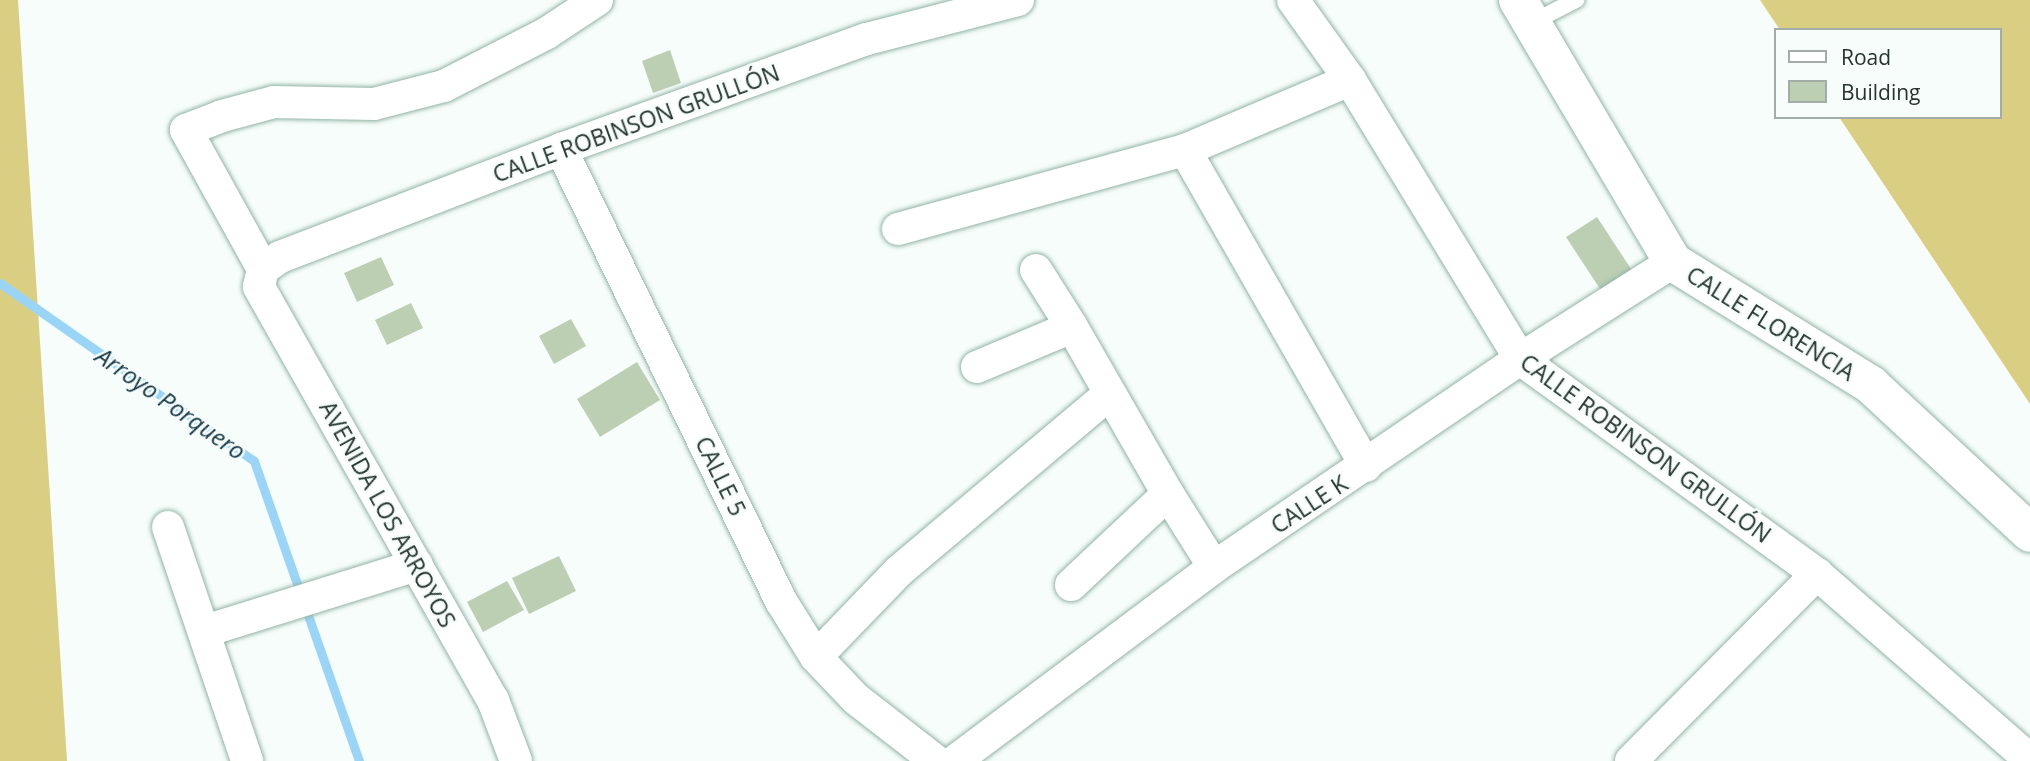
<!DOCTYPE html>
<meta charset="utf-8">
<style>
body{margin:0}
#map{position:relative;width:2030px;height:761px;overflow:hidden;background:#f6fdfa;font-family:"Open Sans",sans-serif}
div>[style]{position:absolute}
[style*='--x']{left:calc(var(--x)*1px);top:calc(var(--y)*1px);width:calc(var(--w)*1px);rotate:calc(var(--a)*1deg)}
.forest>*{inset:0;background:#dace83}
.stream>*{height:9px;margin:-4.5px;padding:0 4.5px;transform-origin:4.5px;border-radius:4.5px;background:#9ad5f8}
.building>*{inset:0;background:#bdcfb3}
.roads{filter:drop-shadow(0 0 2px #91b4a5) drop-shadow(0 0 2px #91b4a5)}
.service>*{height:16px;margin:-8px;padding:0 8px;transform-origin:8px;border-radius:8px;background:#fff}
.minor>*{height:32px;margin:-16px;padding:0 16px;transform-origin:16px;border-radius:16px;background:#fff}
.tertiary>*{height:38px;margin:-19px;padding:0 19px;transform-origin:19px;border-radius:19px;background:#fff}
span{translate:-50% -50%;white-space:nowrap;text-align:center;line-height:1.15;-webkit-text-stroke:5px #f6fdfa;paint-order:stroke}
.street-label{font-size:23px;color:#25342e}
.water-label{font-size:24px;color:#143648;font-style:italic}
.legend{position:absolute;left:1774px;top:28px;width:228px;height:91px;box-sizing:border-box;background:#f6fdfa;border:2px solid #a2ada8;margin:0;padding:9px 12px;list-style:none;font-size:21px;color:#25342e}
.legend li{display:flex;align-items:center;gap:14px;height:35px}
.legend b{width:35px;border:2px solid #a2ada8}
</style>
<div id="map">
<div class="forest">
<div style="clip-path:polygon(0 0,18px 0,67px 761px,0 761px)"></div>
<div style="clip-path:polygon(1760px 0,2030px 0,2030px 404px,1839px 117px,2000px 117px,2000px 30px,1780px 30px)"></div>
</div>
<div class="stream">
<div style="--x:0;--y:283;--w:310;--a:35"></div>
<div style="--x:254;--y:461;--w:318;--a:70.7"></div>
</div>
<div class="building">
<div style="clip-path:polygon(670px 50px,681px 83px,653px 93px,642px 61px)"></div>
<div style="clip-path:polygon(1597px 217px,1635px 275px,1604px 295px,1566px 237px)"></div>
<div style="clip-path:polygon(381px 257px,394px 285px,357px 302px,344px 273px)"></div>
<div style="clip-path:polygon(411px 303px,423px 328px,387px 345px,375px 320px)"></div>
<div style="clip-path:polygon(571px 319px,586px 346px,554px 364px,539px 336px)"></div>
<div style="clip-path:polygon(637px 362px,660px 400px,600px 437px,577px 399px)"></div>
<div style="clip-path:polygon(559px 556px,576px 591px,529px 614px,512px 578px)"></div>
<div style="clip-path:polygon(507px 581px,524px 610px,483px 632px,467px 602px)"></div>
</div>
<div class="roads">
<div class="service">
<div style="--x:1531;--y:23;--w:51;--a:-27.1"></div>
</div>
<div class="minor">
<div style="--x:1293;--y:0;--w:98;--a:54.5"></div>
<div style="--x:1350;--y:80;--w:327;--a:58.6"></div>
<div style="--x:1520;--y:359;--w:367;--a:35.9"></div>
<div style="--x:1817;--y:574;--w:283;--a:41.1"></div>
<div style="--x:561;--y:149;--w:503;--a:64.05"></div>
<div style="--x:781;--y:601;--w:66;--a:58"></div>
<div style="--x:816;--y:657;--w:58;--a:46.4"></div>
<div style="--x:856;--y:699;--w:101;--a:37.8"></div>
<div style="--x:1185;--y:150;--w:364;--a:60.2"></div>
<div style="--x:898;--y:229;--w:298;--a:-15.4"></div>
<div style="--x:1185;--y:150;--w:179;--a:-23"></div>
<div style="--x:263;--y:269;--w:21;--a:-35"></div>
<div style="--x:280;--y:257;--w:301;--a:-21"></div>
<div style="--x:561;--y:149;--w:325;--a:-19.8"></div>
<div style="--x:867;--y:39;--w:156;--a:-14.5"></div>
<div style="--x:263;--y:269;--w:159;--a:-119"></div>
<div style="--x:186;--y:130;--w:39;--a:-21"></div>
<div style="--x:222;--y:116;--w:54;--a:-15.1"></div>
<div style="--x:274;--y:102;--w:100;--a:1.1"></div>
<div style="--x:374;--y:104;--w:72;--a:-14.4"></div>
<div style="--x:444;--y:86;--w:116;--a:-27.2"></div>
<div style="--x:547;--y:33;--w:60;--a:-33.4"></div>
<div style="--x:263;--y:269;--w:18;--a:103"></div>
<div style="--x:259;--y:287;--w:475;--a:60.5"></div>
<div style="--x:493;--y:700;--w:65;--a:69.3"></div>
<div style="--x:1036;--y:270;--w:67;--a:57.7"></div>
<div style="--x:977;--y:367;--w:103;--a:-22.8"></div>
<div style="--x:1072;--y:327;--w:193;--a:60.1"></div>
<div style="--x:1168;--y:494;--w:86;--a:57.8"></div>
<div style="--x:168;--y:527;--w:247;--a:71.3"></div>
<div style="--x:1071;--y:585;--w:133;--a:-43.2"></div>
<div style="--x:205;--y:631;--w:222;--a:-17.3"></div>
<div style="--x:816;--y:657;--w:120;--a:-46"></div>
<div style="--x:899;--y:571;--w:275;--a:-40.1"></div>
<div style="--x:955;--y:761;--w:324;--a:-36.8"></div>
<div style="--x:1214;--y:567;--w:370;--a:-34.2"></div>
<div style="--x:1520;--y:359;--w:181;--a:-32.4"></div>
<div style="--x:1631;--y:761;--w:264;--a:-45.2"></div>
</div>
<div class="tertiary">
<div style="--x:1518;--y:0;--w:304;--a:59.4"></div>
<div style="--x:1673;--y:262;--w:233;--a:31.8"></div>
<div style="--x:1871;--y:385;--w:217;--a:42.9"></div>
</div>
</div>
<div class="street-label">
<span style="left:636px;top:123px;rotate:-20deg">CALLE ROBINSON GRULLÓN</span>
<span style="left:1771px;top:323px;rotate:32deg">CALLE FLORENCIA</span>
<span style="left:1646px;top:448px;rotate:36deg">CALLE ROBINSON GRULLÓN</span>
<span style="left:721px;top:476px;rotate:64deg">CALLE 5</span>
<span style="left:1309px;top:504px;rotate:-33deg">CALLE K</span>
<span style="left:388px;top:514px;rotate:61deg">AVENIDA LOS ARROYOS</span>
</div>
<div class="water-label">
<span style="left:171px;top:403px;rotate:35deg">Arroyo Porquero</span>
</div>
<ul class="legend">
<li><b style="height:9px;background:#fff"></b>Road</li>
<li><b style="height:19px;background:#bdcfb3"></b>Building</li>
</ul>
</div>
